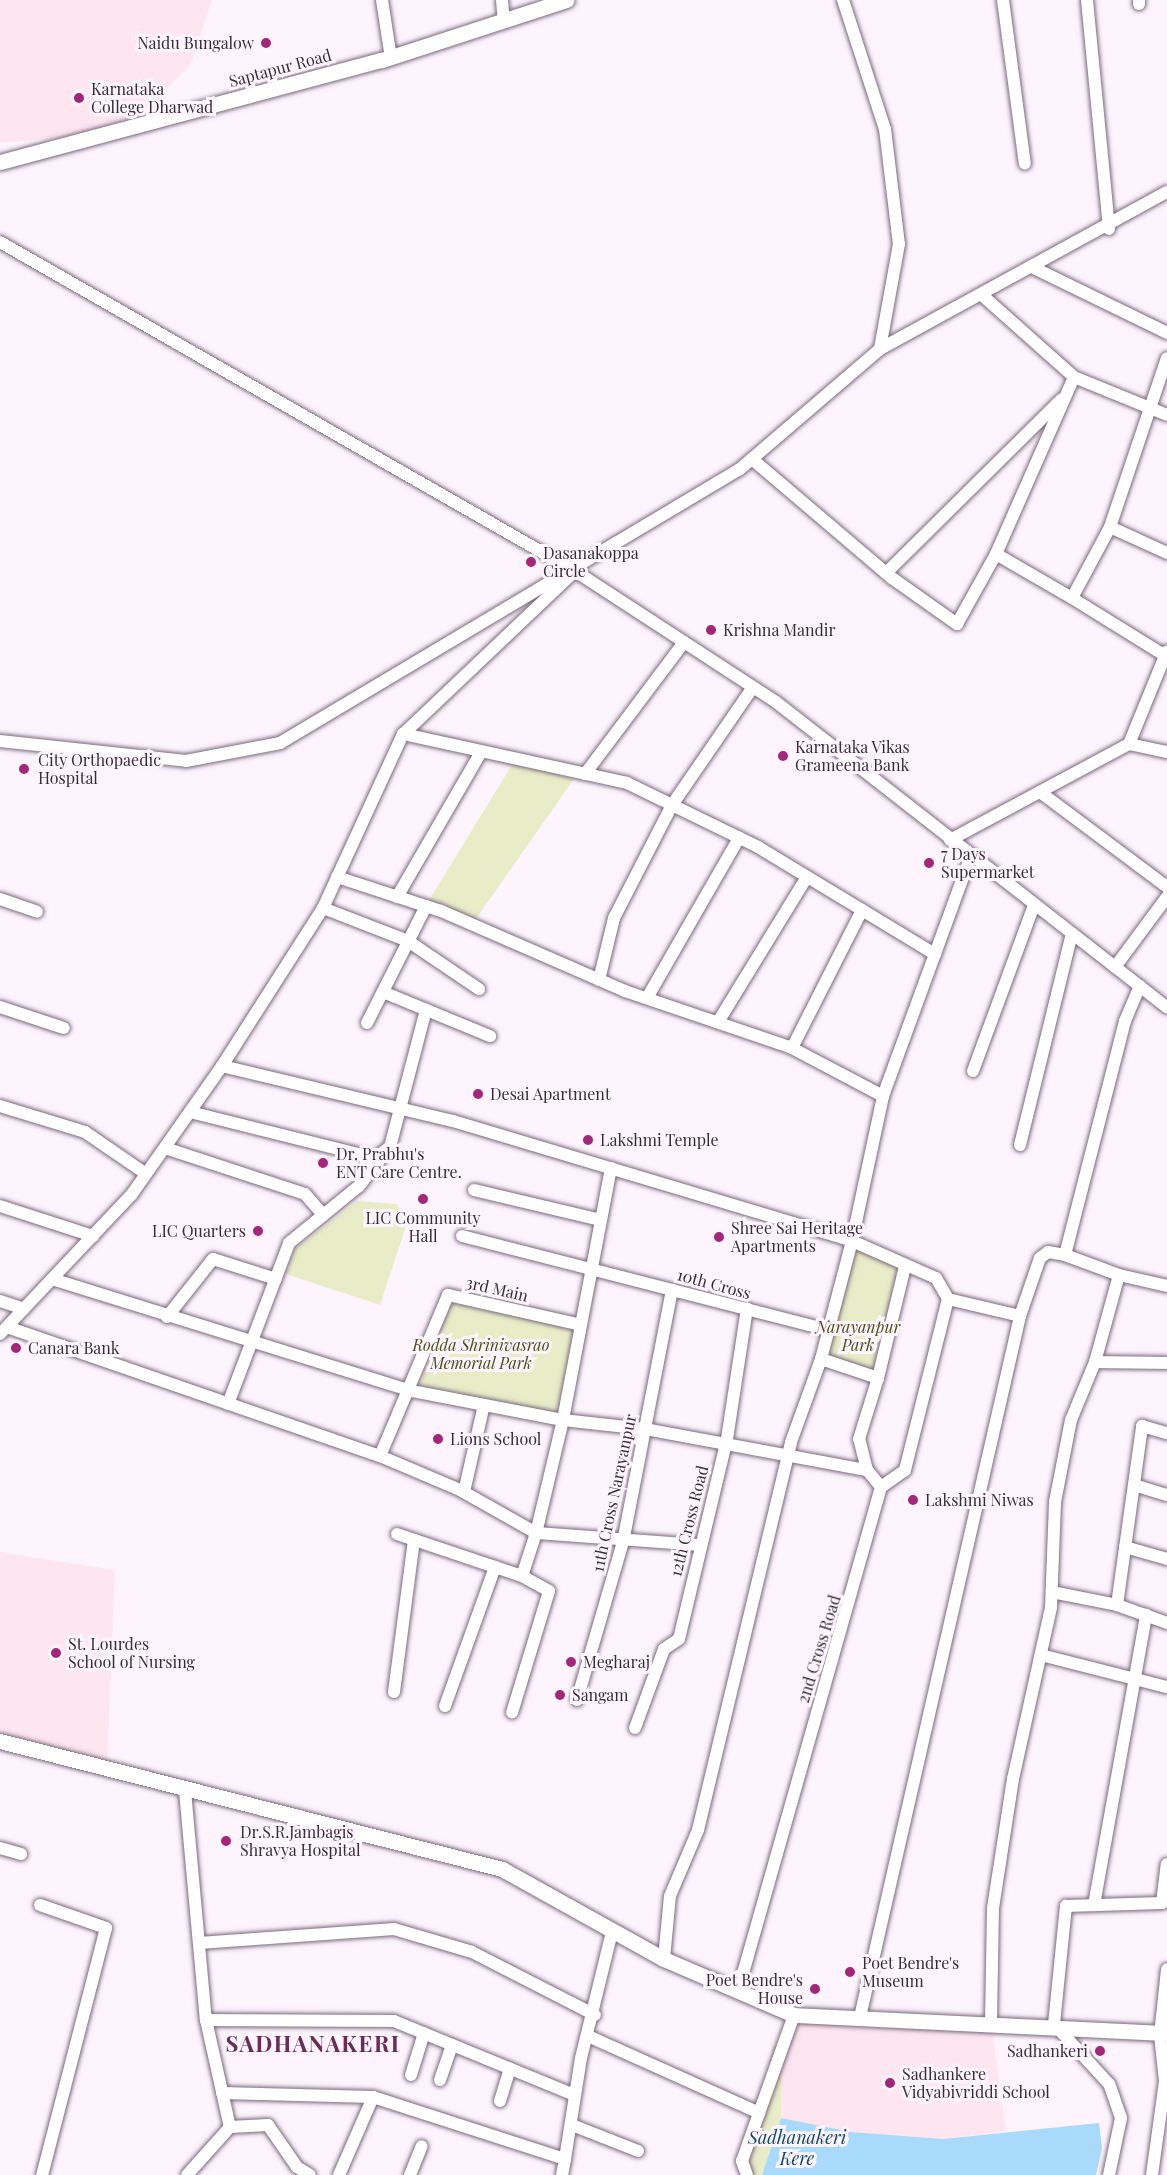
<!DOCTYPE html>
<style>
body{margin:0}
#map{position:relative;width:1167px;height:2175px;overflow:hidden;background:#fdf4fd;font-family:"Playfair Display",serif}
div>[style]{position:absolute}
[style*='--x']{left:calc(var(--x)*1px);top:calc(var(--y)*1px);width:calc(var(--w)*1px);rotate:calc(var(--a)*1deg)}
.education>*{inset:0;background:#fee6f1}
.green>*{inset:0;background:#e8edc8}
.water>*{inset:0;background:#aadafb}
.roads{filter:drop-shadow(0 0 2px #7b697c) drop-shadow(0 0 2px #7b697c)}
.minor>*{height:12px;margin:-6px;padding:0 6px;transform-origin:6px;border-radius:6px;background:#fff}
.major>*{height:15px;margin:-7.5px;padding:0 7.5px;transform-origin:7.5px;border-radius:7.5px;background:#fff}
.dots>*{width:16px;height:16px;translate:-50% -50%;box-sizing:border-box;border:3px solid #fdf4fd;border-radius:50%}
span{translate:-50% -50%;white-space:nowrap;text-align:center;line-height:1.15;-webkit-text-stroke:6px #fdf4fd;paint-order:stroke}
.poi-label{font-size:16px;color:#362e36}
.right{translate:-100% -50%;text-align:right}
.left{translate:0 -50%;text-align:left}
.street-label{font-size:16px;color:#362e36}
.park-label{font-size:16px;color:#4b5017;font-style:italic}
.water-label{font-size:18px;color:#0e4968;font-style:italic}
.district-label{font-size:22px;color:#6b2d53;font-weight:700;letter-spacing:1.5px}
</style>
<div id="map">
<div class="education">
<div style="clip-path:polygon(0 0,212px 0,191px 64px,124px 132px,0 143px)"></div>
<div style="clip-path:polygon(0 1552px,115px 1570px,107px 1766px,0 1736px)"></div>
<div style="clip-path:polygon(794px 2015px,991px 2022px,1006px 2131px,943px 2139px,851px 2132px,781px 2118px,782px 2048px)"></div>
</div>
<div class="green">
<div style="clip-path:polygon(513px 763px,574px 779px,473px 923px,428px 902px)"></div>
<div style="clip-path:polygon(357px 1201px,397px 1204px,407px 1223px,380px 1305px,286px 1274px,294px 1250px)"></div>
<div style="clip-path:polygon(852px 1241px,905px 1266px,878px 1378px,821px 1359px)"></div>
<div style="clip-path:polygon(451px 1302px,574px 1330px,557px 1413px,419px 1388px)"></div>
<div style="clip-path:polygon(773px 2046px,782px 2048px,781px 2118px,762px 2175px,747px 2175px)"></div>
</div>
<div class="water">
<div style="clip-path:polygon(781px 2118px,851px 2132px,943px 2139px,1099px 2123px,1102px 2148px,1096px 2175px,762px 2175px)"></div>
</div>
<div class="roads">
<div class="minor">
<div style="--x:382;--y:0;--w:59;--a:81.2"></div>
<div style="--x:502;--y:0;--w:21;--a:85"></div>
<div style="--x:843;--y:0;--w:136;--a:72"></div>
<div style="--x:885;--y:129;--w:116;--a:83.1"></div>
<div style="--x:899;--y:244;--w:107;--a:100.3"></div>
<div style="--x:1003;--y:0;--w:165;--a:82.4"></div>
<div style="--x:1087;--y:0;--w:230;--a:84.5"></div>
<div style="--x:1139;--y:0;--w:4;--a:90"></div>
<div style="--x:0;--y:242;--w:662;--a:29.78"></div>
<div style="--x:575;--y:571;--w:240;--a:33.1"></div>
<div style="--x:776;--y:702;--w:496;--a:38"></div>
<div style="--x:1034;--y:268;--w:148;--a:26"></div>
<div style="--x:1074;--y:377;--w:100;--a:22.2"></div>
<div style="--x:752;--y:459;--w:184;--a:40.4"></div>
<div style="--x:892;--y:578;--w:80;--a:35.3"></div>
<div style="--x:957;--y:624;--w:80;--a:-60.9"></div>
<div style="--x:996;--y:554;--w:193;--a:-66.2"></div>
<div style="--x:1074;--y:377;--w:123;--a:-138.3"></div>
<div style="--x:1110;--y:527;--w:63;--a:24.5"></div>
<div style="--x:996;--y:554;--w:88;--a:30.1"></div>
<div style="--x:1072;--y:598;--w:81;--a:-61.8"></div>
<div style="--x:1110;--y:527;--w:178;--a:-71.4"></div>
<div style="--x:575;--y:571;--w:237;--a:136.5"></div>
<div style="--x:403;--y:734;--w:192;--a:114.7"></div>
<div style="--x:323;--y:908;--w:188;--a:122.6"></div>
<div style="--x:222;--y:1066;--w:237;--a:13.4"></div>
<div style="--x:453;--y:1121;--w:417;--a:16.7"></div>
<div style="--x:852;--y:1241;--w:92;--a:23.8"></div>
<div style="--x:936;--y:1278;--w:24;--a:60"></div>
<div style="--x:948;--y:1299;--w:74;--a:13.3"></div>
<div style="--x:886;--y:573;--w:247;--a:-44.7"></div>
<div style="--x:1072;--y:598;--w:112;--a:31.8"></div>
<div style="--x:403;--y:734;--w:229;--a:12.3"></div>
<div style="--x:627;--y:783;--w:146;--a:26"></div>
<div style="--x:758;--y:847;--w:207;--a:31.2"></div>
<div style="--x:0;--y:741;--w:187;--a:6.1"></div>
<div style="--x:186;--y:761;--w:96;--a:-10.8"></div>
<div style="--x:280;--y:743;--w:535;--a:-30.78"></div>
<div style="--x:740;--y:469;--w:184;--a:-40.6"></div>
<div style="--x:880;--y:349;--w:327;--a:-28.7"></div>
<div style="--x:1129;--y:744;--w:100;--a:-67.8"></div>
<div style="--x:585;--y:774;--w:165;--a:-53.1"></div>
<div style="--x:1040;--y:792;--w:159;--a:36.8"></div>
<div style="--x:950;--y:840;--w:203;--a:-28.2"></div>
<div style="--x:1129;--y:744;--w:39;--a:12"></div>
<div style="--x:337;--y:877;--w:109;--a:18.1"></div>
<div style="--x:441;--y:911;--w:201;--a:23.5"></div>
<div style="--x:625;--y:991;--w:176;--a:18.8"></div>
<div style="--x:792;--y:1048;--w:103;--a:27.8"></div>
<div style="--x:397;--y:897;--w:168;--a:-59.9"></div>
<div style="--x:0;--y:899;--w:39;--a:19"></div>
<div style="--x:323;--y:908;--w:91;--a:21.2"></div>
<div style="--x:408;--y:941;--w:86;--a:34.1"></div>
<div style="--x:1115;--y:967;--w:87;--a:-53.4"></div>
<div style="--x:599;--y:980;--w:64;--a:-76.4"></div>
<div style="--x:614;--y:918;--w:127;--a:-62.8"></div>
<div style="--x:672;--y:805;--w:143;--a:-55.5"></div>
<div style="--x:383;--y:992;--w:116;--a:22.4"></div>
<div style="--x:647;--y:998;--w:185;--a:-60.1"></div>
<div style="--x:0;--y:1007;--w:67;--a:18.2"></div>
<div style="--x:718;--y:1022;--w:170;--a:-58.5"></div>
<div style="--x:367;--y:1023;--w:131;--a:-63.2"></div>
<div style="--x:792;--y:1048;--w:155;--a:-63.1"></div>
<div style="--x:973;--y:1071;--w:177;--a:-69.8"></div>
<div style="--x:0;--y:1106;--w:89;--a:17"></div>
<div style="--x:85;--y:1132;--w:74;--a:34.5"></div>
<div style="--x:190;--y:1112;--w:191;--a:14"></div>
<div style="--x:375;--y:1158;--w:19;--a:-36"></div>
<div style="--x:390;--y:1147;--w:142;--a:-75.3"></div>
<div style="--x:1020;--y:1145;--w:217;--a:-76.2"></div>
<div style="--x:165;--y:1148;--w:147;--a:18.2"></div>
<div style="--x:305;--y:1194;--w:28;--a:49"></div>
<div style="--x:611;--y:1168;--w:257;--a:100.8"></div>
<div style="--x:563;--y:1420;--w:82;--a:6.3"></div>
<div style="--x:645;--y:1429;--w:226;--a:10.5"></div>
<div style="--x:474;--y:1190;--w:130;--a:13.3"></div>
<div style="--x:0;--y:1206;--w:98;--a:17.9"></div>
<div style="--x:462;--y:1236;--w:379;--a:14.4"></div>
<div style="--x:1065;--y:1255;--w:58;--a:20.3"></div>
<div style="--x:52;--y:1279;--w:377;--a:17.3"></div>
<div style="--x:412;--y:1391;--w:154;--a:10.9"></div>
<div style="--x:563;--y:1420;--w:116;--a:103.4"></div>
<div style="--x:536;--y:1533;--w:163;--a:4.2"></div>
<div style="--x:0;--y:1301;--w:25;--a:18"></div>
<div style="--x:167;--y:1317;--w:74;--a:-51.6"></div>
<div style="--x:213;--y:1259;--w:66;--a:17.6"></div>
<div style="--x:7;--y:1327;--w:395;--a:19.1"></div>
<div style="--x:380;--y:1456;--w:87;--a:23"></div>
<div style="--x:460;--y:1490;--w:87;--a:29.5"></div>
<div style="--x:536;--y:1533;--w:45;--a:108"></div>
<div style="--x:522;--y:1576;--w:31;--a:29"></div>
<div style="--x:549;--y:1591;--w:127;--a:106.9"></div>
<div style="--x:0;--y:1334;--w:192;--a:-46.7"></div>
<div style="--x:132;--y:1194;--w:156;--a:-54.9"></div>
<div style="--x:1095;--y:1362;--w:72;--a:0.8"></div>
<div style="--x:878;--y:1378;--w:115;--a:-76.4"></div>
<div style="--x:228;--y:1404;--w:172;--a:-69.2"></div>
<div style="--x:289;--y:1243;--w:90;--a:-39.2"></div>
<div style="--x:359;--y:1186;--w:39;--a:-52"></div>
<div style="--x:380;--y:1456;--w:175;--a:-67.1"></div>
<div style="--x:448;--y:1295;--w:136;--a:12.7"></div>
<div style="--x:1134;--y:1485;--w:34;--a:17"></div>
<div style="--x:881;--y:1487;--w:29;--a:-35"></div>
<div style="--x:905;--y:1470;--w:176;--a:-75.9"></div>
<div style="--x:464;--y:1492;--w:89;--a:-77.1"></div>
<div style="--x:397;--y:1534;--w:132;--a:18.6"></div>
<div style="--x:1125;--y:1547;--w:44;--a:15.9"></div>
<div style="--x:1052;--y:1592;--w:66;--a:11.3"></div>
<div style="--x:1117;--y:1605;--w:181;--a:-82"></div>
<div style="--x:1142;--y:1426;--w:26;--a:16"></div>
<div style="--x:1117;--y:1605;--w:53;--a:19.8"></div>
<div style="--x:1041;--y:1655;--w:130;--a:14.3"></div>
<div style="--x:394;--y:1692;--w:153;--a:-82.5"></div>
<div style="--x:577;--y:1700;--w:165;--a:-73.8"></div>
<div style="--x:623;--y:1542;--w:257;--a:-79"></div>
<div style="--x:445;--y:1706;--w:148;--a:-70.2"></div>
<div style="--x:635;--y:1728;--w:84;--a:-69.8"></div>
<div style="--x:664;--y:1649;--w:18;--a:-34"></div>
<div style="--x:679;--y:1639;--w:206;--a:-76.5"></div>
<div style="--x:727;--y:1439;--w:132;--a:-81.3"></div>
<div style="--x:185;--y:1791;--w:230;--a:84.8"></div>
<div style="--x:206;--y:2020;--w:110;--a:77.4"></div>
<div style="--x:230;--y:2127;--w:64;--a:131.9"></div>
<div style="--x:0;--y:1848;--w:22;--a:16"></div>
<div style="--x:40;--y:1905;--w:70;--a:19.2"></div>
<div style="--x:106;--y:1928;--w:255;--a:104.5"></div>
<div style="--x:1094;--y:1905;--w:295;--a:-79.8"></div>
<div style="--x:199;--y:1943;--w:196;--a:-4.1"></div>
<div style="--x:394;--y:1929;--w:81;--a:16.4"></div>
<div style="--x:472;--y:1952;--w:138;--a:27.1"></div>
<div style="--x:664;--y:1959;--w:63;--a:-84.6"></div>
<div style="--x:670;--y:1896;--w:72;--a:-67"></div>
<div style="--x:698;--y:1830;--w:399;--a:-76.5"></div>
<div style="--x:791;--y:1442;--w:88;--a:-70.1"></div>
<div style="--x:821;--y:1359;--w:122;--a:-75.3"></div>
<div style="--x:852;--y:1241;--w:148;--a:-77.9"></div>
<div style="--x:883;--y:1096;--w:256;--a:-69.9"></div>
<div style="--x:738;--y:1991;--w:524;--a:-74.16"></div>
<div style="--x:881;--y:1487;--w:22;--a:-129"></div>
<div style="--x:867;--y:1470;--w:32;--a:-104"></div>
<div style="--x:859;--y:1439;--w:64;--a:-72.7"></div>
<div style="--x:878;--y:1378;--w:60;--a:-161.6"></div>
<div style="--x:860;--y:2017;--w:719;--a:-77.14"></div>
<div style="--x:1020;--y:1316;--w:61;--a:-71"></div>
<div style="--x:1040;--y:1258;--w:10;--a:-37"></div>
<div style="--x:1048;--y:1252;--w:17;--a:10"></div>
<div style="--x:1065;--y:1255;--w:242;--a:-75.6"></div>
<div style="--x:1125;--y:1021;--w:38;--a:-67"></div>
<div style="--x:206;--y:2020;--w:188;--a:0.3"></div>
<div style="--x:394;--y:2021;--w:195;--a:22.3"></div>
<div style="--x:991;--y:2022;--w:114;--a:-89"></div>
<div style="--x:993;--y:1908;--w:131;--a:-81.2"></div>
<div style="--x:1013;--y:1779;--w:176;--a:-77.5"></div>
<div style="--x:1051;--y:1607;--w:105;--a:-87.8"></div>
<div style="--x:1055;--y:1502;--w:84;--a:-79"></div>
<div style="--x:1071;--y:1420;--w:63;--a:-67.5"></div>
<div style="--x:1095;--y:1362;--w:90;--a:-74.6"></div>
<div style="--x:1119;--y:1275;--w:49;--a:12.9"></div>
<div style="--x:588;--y:2036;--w:188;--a:24.2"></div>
<div style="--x:411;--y:2075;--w:44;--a:-72.8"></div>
<div style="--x:440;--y:2080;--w:37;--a:-71"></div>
<div style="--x:222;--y:2093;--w:151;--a:1.5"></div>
<div style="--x:373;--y:2097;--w:202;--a:17.9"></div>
<div style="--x:565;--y:2159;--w:102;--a:-81"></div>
<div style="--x:581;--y:2058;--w:130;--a:-76.2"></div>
<div style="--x:500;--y:2101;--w:34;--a:-73"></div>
<div style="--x:572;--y:2125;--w:71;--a:21.5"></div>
<div style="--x:230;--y:2127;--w:38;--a:-3"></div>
<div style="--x:268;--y:2125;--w:51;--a:55.4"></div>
<div style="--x:297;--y:2167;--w:15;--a:32"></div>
<div style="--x:339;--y:2175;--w:85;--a:-66.4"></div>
<div style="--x:410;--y:2175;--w:31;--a:-68"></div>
<div style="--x:562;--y:2175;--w:16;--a:-79"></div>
<div style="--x:747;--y:2175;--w:15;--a:-110"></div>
<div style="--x:742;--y:2161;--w:155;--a:-70.4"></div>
<div style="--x:1109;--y:2175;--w:58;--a:-78.1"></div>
<div style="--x:1121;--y:2118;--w:36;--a:-109"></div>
<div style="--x:1109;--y:2084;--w:81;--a:-132.5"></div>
<div style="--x:1054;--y:2024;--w:119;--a:-84.2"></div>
<div style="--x:1066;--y:1906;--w:96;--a:-1.8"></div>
<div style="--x:1162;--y:1903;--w:39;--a:-83"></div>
<div style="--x:1152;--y:2175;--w:95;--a:-82.1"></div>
<div style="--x:1165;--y:2081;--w:46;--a:-96.2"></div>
<div style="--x:1160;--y:2035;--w:66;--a:-83.9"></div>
</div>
<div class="major">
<div style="--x:0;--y:162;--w:395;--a:-15"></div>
<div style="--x:382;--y:60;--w:194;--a:-18"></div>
<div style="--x:0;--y:1741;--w:518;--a:14.3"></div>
<div style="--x:502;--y:1869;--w:185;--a:29.1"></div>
<div style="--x:664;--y:1959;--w:142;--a:23.3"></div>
<div style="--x:794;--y:2015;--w:373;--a:2.8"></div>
</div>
</div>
<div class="dots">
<div style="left:266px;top:43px;background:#a32679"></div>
<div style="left:79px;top:98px;background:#a32679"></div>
<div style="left:531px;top:562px;background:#a32679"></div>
<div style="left:711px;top:630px;background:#a32679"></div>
<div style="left:783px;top:756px;background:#a32679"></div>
<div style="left:24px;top:769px;background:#a32679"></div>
<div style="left:929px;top:863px;background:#a32679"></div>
<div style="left:478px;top:1094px;background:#a32679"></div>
<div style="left:588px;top:1140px;background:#a32679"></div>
<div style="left:323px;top:1163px;background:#a32679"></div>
<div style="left:423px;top:1199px;background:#a32679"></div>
<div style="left:258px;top:1231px;background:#a32679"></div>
<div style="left:719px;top:1237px;background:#a32679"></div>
<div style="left:16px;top:1348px;background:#a32679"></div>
<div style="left:438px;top:1439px;background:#a32679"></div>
<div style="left:913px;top:1500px;background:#a32679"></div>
<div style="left:56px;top:1653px;background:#a32679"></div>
<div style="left:571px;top:1662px;background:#a32679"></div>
<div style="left:560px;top:1695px;background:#a32679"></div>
<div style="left:226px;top:1841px;background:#a32679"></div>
<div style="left:850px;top:1972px;background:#a32679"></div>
<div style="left:815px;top:1989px;background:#a32679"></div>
<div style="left:1100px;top:2051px;background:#a32679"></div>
<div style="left:890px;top:2083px;background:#a32679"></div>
</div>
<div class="poi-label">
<span class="right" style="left:254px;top:43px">Naidu Bungalow</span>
<span class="left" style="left:91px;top:98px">Karnataka<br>College Dharwad</span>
<span class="left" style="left:543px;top:562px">Dasanakoppa<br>Circle</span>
<span class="left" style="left:723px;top:630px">Krishna Mandir</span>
<span class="left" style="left:795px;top:756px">Karnataka Vikas<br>Grameena Bank</span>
<span class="left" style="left:38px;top:769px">City Orthopaedic<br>Hospital</span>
<span class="left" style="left:941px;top:863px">7 Days<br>Supermarket</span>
<span class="left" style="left:490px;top:1094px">Desai Apartment</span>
<span class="left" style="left:600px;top:1140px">Lakshmi Temple</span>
<span class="left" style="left:336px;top:1163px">Dr. Prabhu's<br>ENT Care Centre.</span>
<span style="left:423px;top:1227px">LIC Community<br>Hall</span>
<span class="left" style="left:731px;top:1237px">Shree Sai Heritage<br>Apartments</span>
<span class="right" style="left:246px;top:1231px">LIC Quarters</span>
<span class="left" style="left:28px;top:1348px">Canara Bank</span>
<span class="left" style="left:450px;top:1439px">Lions School</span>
<span class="left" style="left:925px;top:1500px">Lakshmi Niwas</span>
<span class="left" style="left:68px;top:1653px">St. Lourdes<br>School of Nursing</span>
<span class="left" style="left:583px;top:1662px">Megharaj</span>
<span class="left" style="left:572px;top:1695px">Sangam</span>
<span class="left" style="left:240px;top:1841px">Dr.S.R.Jambagis<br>Shravya Hospital</span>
<span class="left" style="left:862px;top:1972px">Poet Bendre's<br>Museum</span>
<span class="right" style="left:803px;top:1989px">Poet Bendre's<br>House</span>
<span class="right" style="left:1088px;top:2051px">Sadhankeri</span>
<span class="left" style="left:902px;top:2083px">Sadhankere<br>Vidyabivriddi School</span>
</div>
<div class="street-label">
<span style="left:280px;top:68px;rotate:-15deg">Saptapur Road</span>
<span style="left:714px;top:1284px;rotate:15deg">10th Cross</span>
<span style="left:497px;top:1289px;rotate:13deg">3rd Main</span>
<span style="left:614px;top:1493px;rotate:-78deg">11th Cross Narayanpur</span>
<span style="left:689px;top:1521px;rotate:-76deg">12th Cross Road</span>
<span style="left:819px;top:1649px;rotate:-73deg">2nd Cross Road</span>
</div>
<div class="park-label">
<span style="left:858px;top:1336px">Narayanpur<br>Park</span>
<span style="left:481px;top:1354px">Rodda Shrinivasrao<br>Memorial Park</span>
</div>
<div class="water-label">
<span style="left:797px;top:2148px">Sadhanakeri<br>Kere</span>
</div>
<div class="district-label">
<span style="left:313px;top:2044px">SADHANAKERI</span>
</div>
</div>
